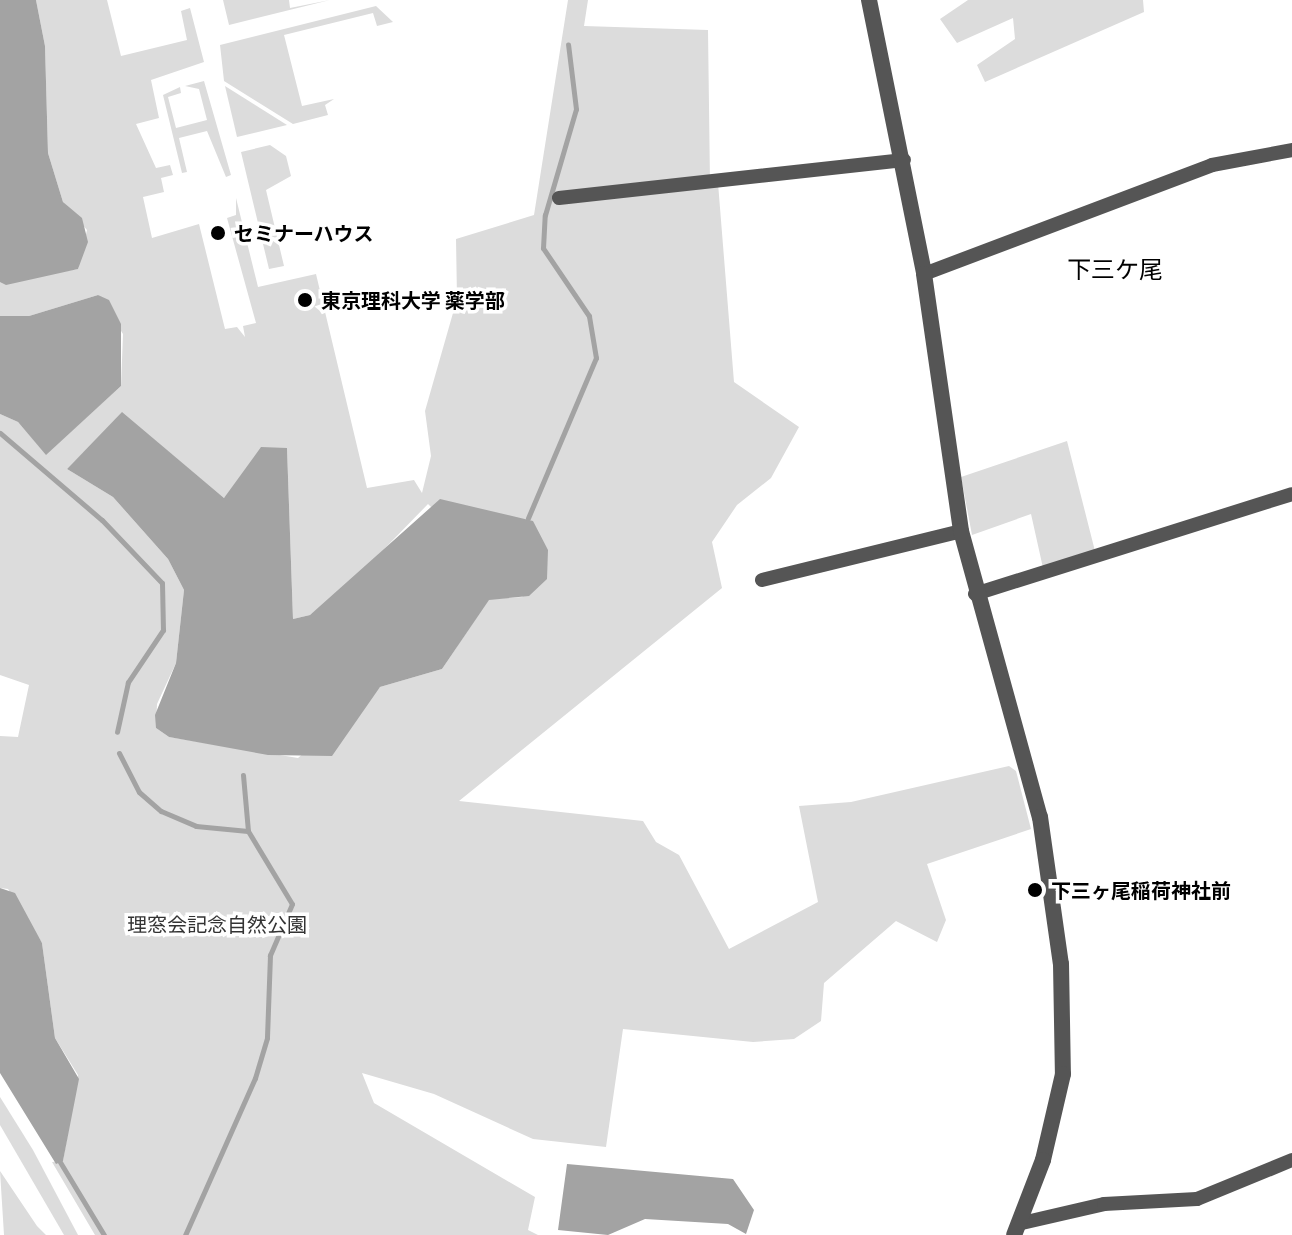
<!DOCTYPE html>
<meta charset="utf-8">
<style>
body{margin:0}
#map{position:relative;width:1292px;height:1235px;overflow:hidden;background:#fff;font-family:Manrope,"Noto Sans JP",sans-serif}
div>[style]{position:absolute}
[style*='--x']{left:calc(var(--x)*1px);top:calc(var(--y)*1px);width:calc(var(--w)*1px);rotate:calc(var(--a)*1deg)}
.green>*{inset:0;background:#dcdcdc}
.water>*{inset:0;background:#a3a3a3}
.stream>*{height:5px;margin:-2.5px;padding:0 2.5px;transform-origin:2.5px;border-radius:2.5px;background:#a3a3a3}
.minor>*{height:14px;margin:-7px;padding:0 7px;transform-origin:7px;border-radius:7px;background:#555}
.tertiary>*{height:16px;margin:-8px;padding:0 8px;transform-origin:8px;border-radius:8px;background:#555}
.dots>*{width:22px;height:22px;translate:-50% -50%;box-sizing:border-box;border:4px solid #fff;border-radius:50%}
span{translate:-50% -50%;white-space:nowrap;text-align:center;line-height:1.15;-webkit-text-stroke:7px #fff;paint-order:stroke}
.poi-label{font-size:20px;color:#000;font-weight:700}
.left{translate:0 -50%;text-align:left}
.park-label{font-size:20px;color:#333}
.quarter-label{font-size:24px;color:#000}
</style>
<div id="map">
<div class="green">
<div style="clip-path:polygon(evenodd,36px 0,107px 0,121px 56px,187px 40px,181px 11px,190px 8px,204px 62px,151px 80px,159px 118px,136px 124px,156px 168px,170px 165px,173px 175px,161px 178px,164px 192px,143px 197px,152px 238px,199px 224px,225px 329px,237px 327px,245px 337px,243px 326px,256px 323px,227px 218px,236px 215px,236px 198px,258px 287px,316px 274px,367px 488px,414px 480px,422px 493px,431px 456px,425px 411px,457px 299px,456px 239px,534px 215px,568px 0,588px 0,584px 26px,708px 30px,710px 183px,718px 183px,734px 382px,799px 427px,771px 478px,737px 505px,712px 542px,722px 588px,459px 801px,643px 821px,656px 842px,679px 855px,729px 949px,818px 902px,799px 806px,851px 802px,1009px 766px,1016px 771px,1031px 829px,927px 864px,946px 920px,937px 942px,896px 921px,824px 983px,821px 1021px,794px 1039px,753px 1042px,623px 1029px,606px 1147px,533px 1139px,434px 1094px,362px 1073px,374px 1103px,535px 1197px,528px 1230px,538px 1235px,95px 1235px,52px 1162px,63px 1161px,78px 1075px,55px 1038px,42px 943px,8px 889px,0 888px,0 736px,18px 737px,29px 685px,0 675px,0 414px,18px 422px,46px 454px,121px 386px,123px 334px,98px 295px,29px 316px,0 316px,0 282px,78px 269px,87px 230px,63px 202px,48px 153px,45px 46px,36px 0,122px 413px,224px 498px,287px 448px,293px 619px,310px 615px,354px 580px,428px 504px,523px 597px,489px 599px,442px 669px,380px 687px,298px 758px,169px 737px,156px 728px,157px 704px,176px 663px,184px 590px,168px 559px,113px 497px,67px 469px,122px 413px)"></div>
<div style="clip-path:polygon(223px 0,289px 0,290px 8px,330px 0,229px 25px)"></div>
<div style="clip-path:polygon(968px 0,1143px 0,1144px 12px,985px 82px,977px 65px,1015px 39px,1013px 18px,957px 43px,940px 19px)"></div>
<div style="clip-path:polygon(376px 6px,393px 22px,377px 26px,373px 13px,284px 35px,302px 106px,334px 99px,325px 105px,328px 115px,293px 124px,224px 81px,220px 45px)"></div>
<div style="clip-path:polygon(204px 81px,231px 175px,226px 177px,207px 131px,179px 138px,187px 172px,182px 173px,163px 95px,180px 87px,181px 93px,168px 97px,176px 128px,207px 120px,199px 89px,185px 86px)"></div>
<div style="clip-path:polygon(225px 86px,287px 125px,237px 137px)"></div>
<div style="clip-path:polygon(270px 145px,286px 156px,291px 176px,266px 190px,284px 266px,269px 269px,241px 152px)"></div>
<div style="clip-path:polygon(1067px 441px,1095px 551px,1043px 568px,1031px 514px,972px 535px,961px 477px)"></div>
<div style="clip-path:polygon(0 1097px,33px 1150px,78px 1235px,64px 1235px,0 1125px)"></div>
<div style="clip-path:polygon(0 1171px,37px 1226px,46px 1235px,4px 1235px)"></div>
</div>
<div class="water">
<div style="clip-path:polygon(0 0,36px 0,45px 46px,48px 153px,63px 202px,82px 218px,88px 242px,78px 269px,6px 285px,0 282px)"></div>
<div style="clip-path:polygon(98px 295px,109px 300px,121px 324px,121px 386px,46px 455px,18px 422px,0 414px,0 316px,29px 316px)"></div>
<div style="clip-path:polygon(122px 412px,224px 498px,261px 447px,287px 448px,293px 619px,310px 615px,440px 499px,533px 521px,548px 550px,547px 579px,529px 596px,489px 600px,442px 669px,380px 687px,332px 756px,268px 755px,169px 737px,156px 728px,155px 715px,176px 663px,184px 590px,168px 559px,113px 497px,67px 469px)"></div>
<div style="clip-path:polygon(0 888px,15px 893px,42px 943px,55px 1038px,79px 1079px,63px 1161px,56px 1164px,0 1073px)"></div>
<div style="clip-path:polygon(567px 1164px,733px 1179px,754px 1210px,746px 1234px,728px 1224px,645px 1219px,608px 1235px,558px 1230px)"></div>
</div>
<div class="stream">
<div style="--x:0;--y:433;--w:134;--a:40.5"></div>
<div style="--x:102;--y:520;--w:87;--a:46.4"></div>
<div style="--x:162;--y:583;--w:47;--a:88.8"></div>
<div style="--x:163;--y:630;--w:63;--a:123.9"></div>
<div style="--x:128;--y:682;--w:51;--a:102.4"></div>
<div style="--x:528;--y:518;--w:174;--a:-67"></div>
<div style="--x:596;--y:358;--w:43;--a:-99.5"></div>
<div style="--x:589;--y:316;--w:82;--a:-124.1"></div>
<div style="--x:543;--y:248;--w:33;--a:-87"></div>
<div style="--x:545;--y:215;--w:110;--a:-73.7"></div>
<div style="--x:576;--y:109;--w:65;--a:-97"></div>
<div style="--x:119;--y:753;--w:44;--a:62.9"></div>
<div style="--x:139;--y:792;--w:29;--a:41"></div>
<div style="--x:161;--y:811;--w:38;--a:23"></div>
<div style="--x:196;--y:826;--w:52;--a:5.5"></div>
<div style="--x:248;--y:831;--w:85;--a:58.9"></div>
<div style="--x:292;--y:904;--w:56;--a:113.3"></div>
<div style="--x:270;--y:955;--w:83;--a:92.1"></div>
<div style="--x:267;--y:1038;--w:42;--a:106.7"></div>
<div style="--x:255;--y:1078;--w:172;--a:114"></div>
<div style="--x:243;--y:775;--w:56;--a:84.9"></div>
<div style="--x:60;--y:1162;--w:85;--a:58.9"></div>
</div>
<div class="minor">
<div style="--x:559;--y:198;--w:347;--a:-6.3"></div>
<div style="--x:924;--y:274;--w:308;--a:-20.7"></div>
<div style="--x:1212;--y:165;--w:81;--a:-10.6"></div>
<div style="--x:762;--y:580;--w:205;--a:-13.8"></div>
<div style="--x:975;--y:594;--w:332;--a:-17.5"></div>
<div style="--x:1022;--y:1223;--w:84;--a:-13"></div>
<div style="--x:1104;--y:1204;--w:93;--a:-3.1"></div>
<div style="--x:1197;--y:1199;--w:103;--a:-22.3"></div>
</div>
<div class="tertiary">
<div style="--x:869;--y:0;--w:279;--a:78.6"></div>
<div style="--x:924;--y:274;--w:260;--a:81.8"></div>
<div style="--x:961;--y:531;--w:297;--a:74.6"></div>
<div style="--x:1040;--y:817;--w:148;--a:81.9"></div>
<div style="--x:1061;--y:964;--w:110;--a:89"></div>
<div style="--x:1063;--y:1074;--w:88;--a:103.1"></div>
<div style="--x:1043;--y:1160;--w:80;--a:111.1"></div>
</div>
<div class="dots">
<div style="left:218px;top:233px;background:#000"></div>
<div style="left:305px;top:300px;background:#000"></div>
<div style="left:1035px;top:890px;background:#000"></div>
</div>
<div class="poi-label">
<span class="left" style="left:234px;top:233px">セミナーハウス</span>
<span class="left" style="left:321px;top:300px">東京理科大学 薬学部</span>
<span class="left" style="left:1051px;top:890px">下三ヶ尾稲荷神社前</span>
</div>
<div class="park-label">
<span style="left:217px;top:924px">理窓会記念自然公園</span>
</div>
<div class="quarter-label">
<span style="left:1115px;top:269px">下三ケ尾</span>
</div>
</div>
